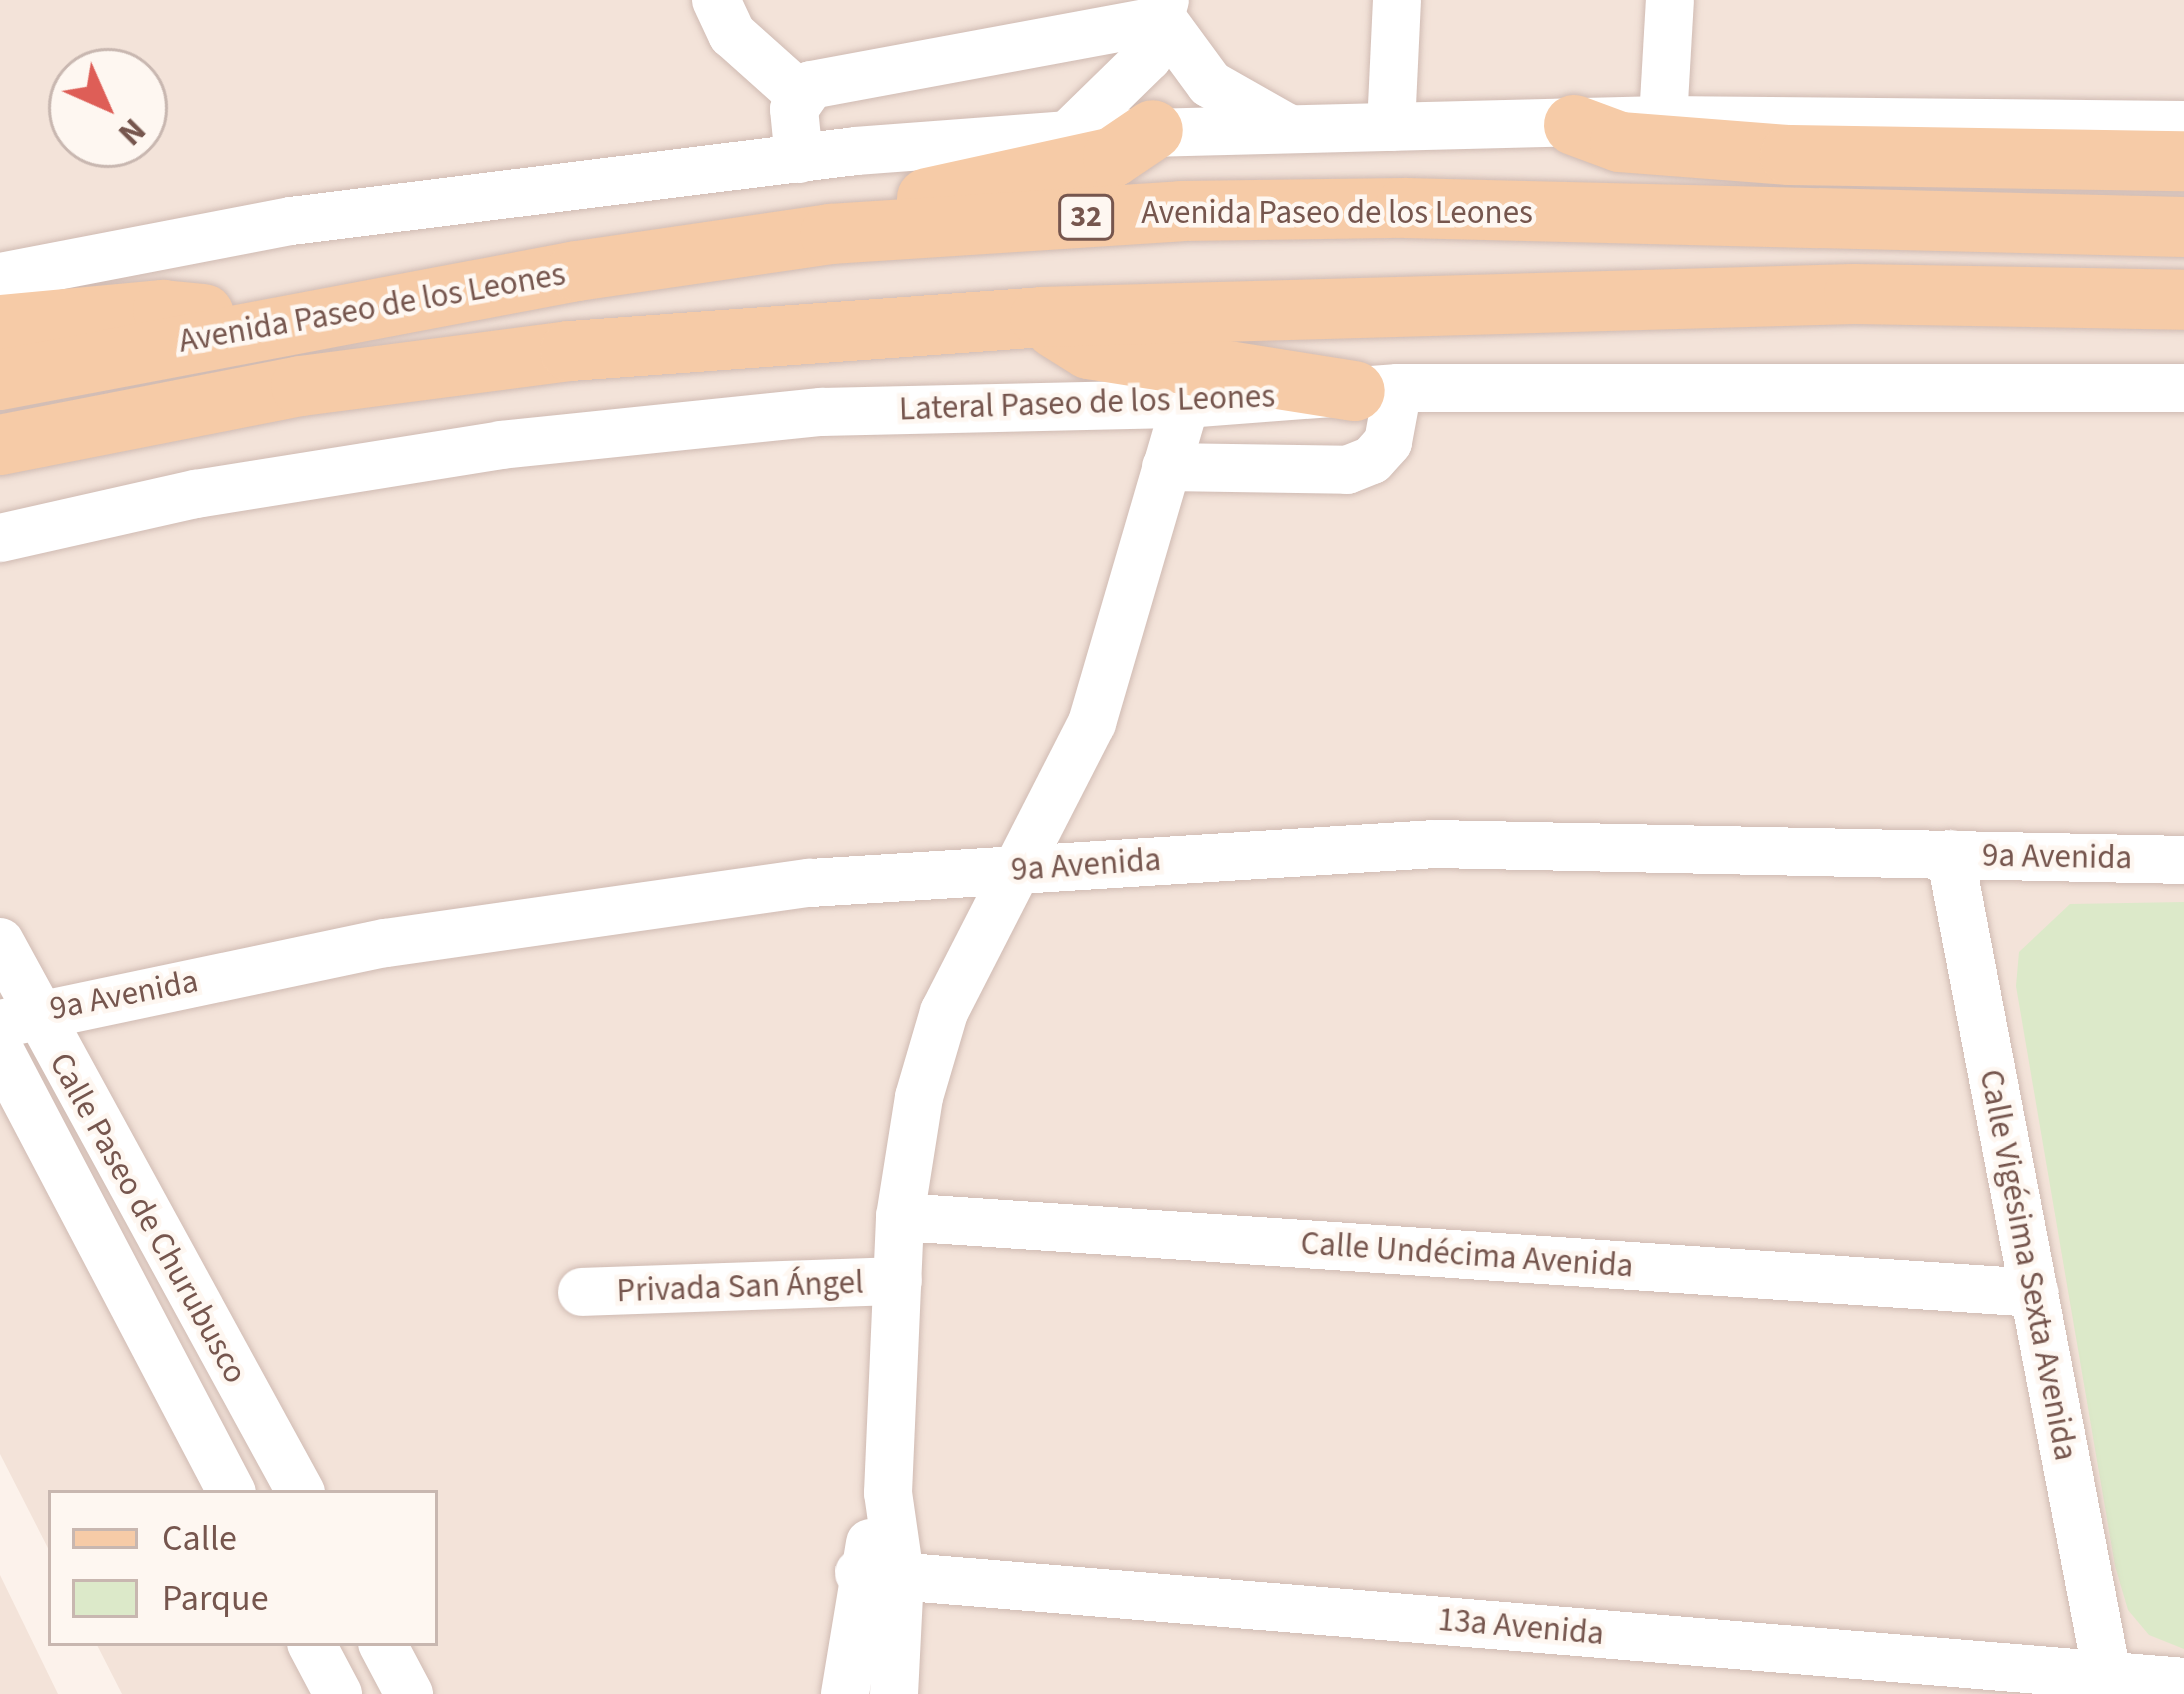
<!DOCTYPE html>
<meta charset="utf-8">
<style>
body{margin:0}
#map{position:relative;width:2184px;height:1694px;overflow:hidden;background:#fcf2eb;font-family:"Source Sans 3",sans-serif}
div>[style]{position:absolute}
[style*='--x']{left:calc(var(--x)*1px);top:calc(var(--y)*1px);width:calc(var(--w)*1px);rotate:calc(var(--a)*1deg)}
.residential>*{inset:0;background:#f3e3d9}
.green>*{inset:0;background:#dce9c9}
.roads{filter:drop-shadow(0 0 3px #d0bbb3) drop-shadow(0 0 3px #d0bbb3)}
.minor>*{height:48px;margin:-24px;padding:0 24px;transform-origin:24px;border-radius:24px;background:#fff}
.major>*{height:60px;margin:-30px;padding:0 30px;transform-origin:30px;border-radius:30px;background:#f6cba7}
span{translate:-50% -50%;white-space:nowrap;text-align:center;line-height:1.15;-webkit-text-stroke:9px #fef7f1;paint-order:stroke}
.shield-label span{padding:3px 9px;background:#fef7f1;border:3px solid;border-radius:9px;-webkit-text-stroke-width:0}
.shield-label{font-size:30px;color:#76564e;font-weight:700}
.street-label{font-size:33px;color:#76564e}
.legend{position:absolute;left:48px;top:1490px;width:390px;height:156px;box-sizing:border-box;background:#fef7f1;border:3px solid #c8b7b0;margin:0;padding:15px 21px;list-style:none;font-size:36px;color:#76564e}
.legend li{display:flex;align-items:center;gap:24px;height:60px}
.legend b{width:60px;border:3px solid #c8b7b0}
.north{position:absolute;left:48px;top:48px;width:120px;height:120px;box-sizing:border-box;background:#fef7f1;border:3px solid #c8b7b0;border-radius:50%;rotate:135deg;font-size:33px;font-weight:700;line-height:48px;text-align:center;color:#76564e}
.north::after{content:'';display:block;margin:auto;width:42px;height:54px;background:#de5e57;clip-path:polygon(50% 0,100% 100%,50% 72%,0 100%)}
</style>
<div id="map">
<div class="residential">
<div style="clip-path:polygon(evenodd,0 0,2184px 0,2184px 1694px,122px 1694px,96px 1643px,435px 1643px,435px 1493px,51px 1493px,51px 1554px,0 1454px,0 0,72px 72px,144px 72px,144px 144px,72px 144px,72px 72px)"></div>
<div style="clip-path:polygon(0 1575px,58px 1694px,0 1694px)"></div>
</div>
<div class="green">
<div style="clip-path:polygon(2184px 902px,2184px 1649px,2149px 1635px,2128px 1610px,2115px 1566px,2016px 986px,2019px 952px,2070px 904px)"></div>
</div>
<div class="roads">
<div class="minor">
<div style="--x:716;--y:0;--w:38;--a:65"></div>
<div style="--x:732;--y:34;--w:90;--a:41.8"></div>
<div style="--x:1163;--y:20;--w:79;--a:53.7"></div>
<div style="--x:1210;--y:84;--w:85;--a:29.6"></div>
<div style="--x:1663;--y:120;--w:120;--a:-86.7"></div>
<div style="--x:1391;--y:127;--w:127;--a:-87.3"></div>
<div style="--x:1068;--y:135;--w:112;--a:-44.3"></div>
<div style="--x:1148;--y:57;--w:59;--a:-73.4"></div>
<div style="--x:799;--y:159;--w:50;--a:-95.7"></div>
<div style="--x:794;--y:109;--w:29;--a:-55"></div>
<div style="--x:811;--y:85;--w:358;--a:-10.5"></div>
<div style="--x:0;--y:277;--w:296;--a:-10.9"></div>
<div style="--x:291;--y:221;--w:569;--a:-7.06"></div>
<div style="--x:856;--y:151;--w:213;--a:-4.3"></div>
<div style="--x:1068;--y:135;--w:595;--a:-1.44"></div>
<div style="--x:1663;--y:120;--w:521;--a:0.55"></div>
<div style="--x:1166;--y:467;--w:181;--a:0.9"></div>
<div style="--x:1347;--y:470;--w:27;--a:-22"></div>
<div style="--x:1372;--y:460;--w:24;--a:-48"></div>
<div style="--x:1388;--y:442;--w:55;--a:-79.5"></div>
<div style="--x:0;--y:538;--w:201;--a:-12.7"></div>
<div style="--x:196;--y:494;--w:309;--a:-9.1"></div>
<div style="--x:501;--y:445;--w:322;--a:-5.9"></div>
<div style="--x:821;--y:412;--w:364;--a:-1.3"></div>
<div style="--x:1185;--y:404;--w:214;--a:-4.3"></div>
<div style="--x:1398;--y:388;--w:786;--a:0"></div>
<div style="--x:1950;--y:854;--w:836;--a:79.17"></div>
<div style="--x:0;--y:942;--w:628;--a:61.35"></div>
<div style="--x:0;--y:1024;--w:394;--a:-11.9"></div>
<div style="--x:386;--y:943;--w:428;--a:-8.1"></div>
<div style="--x:810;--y:883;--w:626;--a:-3.57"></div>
<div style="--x:1435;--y:844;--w:749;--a:1.22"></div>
<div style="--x:0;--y:1051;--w:499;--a:62.3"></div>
<div style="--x:900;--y:1217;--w:1137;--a:3.83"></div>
<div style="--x:582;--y:1292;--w:316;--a:-2"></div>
<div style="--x:859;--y:1573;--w:1329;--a:4.7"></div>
<div style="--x:311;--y:1643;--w:58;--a:62.1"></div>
<div style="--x:382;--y:1643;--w:58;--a:62.1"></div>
<div style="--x:845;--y:1694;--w:153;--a:-80.6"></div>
<div style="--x:894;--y:1694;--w:118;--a:-87.1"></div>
<div style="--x:900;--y:1576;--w:84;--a:-98.2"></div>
<div style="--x:888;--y:1493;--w:276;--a:-87.5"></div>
<div style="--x:900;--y:1217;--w:121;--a:-81"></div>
<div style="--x:919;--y:1097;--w:89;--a:-73.6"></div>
<div style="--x:944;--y:1012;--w:325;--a:-62.9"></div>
<div style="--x:1092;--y:723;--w:332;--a:-73.7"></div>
</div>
<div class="major">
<div style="--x:1574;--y:125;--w:49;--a:20.3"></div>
<div style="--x:1620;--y:142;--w:170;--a:4.4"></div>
<div style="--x:1790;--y:155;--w:394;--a:0.9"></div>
<div style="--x:927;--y:198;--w:190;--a:-12.4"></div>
<div style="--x:1113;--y:157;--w:48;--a:-34"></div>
<div style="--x:0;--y:325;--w:164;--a:-5.3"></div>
<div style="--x:163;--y:310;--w:41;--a:5.6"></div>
<div style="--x:1055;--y:328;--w:40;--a:32"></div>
<div style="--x:1089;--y:349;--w:269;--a:9"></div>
<div style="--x:0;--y:380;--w:587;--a:-10.7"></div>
<div style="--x:577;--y:271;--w:256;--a:-8.3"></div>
<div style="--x:830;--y:234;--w:352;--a:-3.7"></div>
<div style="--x:1181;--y:211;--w:224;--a:-0.8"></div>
<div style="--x:1405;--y:208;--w:779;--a:1.4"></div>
<div style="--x:0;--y:445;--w:307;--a:-11.1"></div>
<div style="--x:301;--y:386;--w:271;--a:-7.4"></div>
<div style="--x:570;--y:351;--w:471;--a:-4.1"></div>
<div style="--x:1040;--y:317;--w:814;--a:-1.62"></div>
<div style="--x:1854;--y:294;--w:330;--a:1"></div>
</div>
</div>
<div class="shield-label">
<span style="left:1086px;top:217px">32</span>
</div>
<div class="street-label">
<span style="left:1337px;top:213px">Avenida Paseo de los Leones</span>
<span style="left:372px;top:308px;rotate:-10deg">Avenida Paseo de los Leones</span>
<span style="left:1087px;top:403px;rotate:-2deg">Lateral Paseo de los Leones</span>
<span style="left:2057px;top:857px;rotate:1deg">9a Avenida</span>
<span style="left:1086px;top:865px;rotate:-4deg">9a Avenida</span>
<span style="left:124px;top:995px;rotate:-11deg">9a Avenida</span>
<span style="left:148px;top:1218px;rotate:61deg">Calle Paseo de Churubusco</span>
<span style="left:1467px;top:1255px;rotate:4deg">Calle Undécima Avenida</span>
<span style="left:2028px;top:1265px;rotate:79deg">Calle Vigésima Sexta Avenida</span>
<span style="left:740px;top:1287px;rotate:-2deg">Privada San Ángel</span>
<span style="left:1521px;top:1627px;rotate:5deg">13a Avenida</span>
</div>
<ul class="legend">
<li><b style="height:15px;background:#f6cba7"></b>Calle</li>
<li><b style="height:33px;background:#dce9c9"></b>Parque</li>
</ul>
<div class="north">N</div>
</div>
